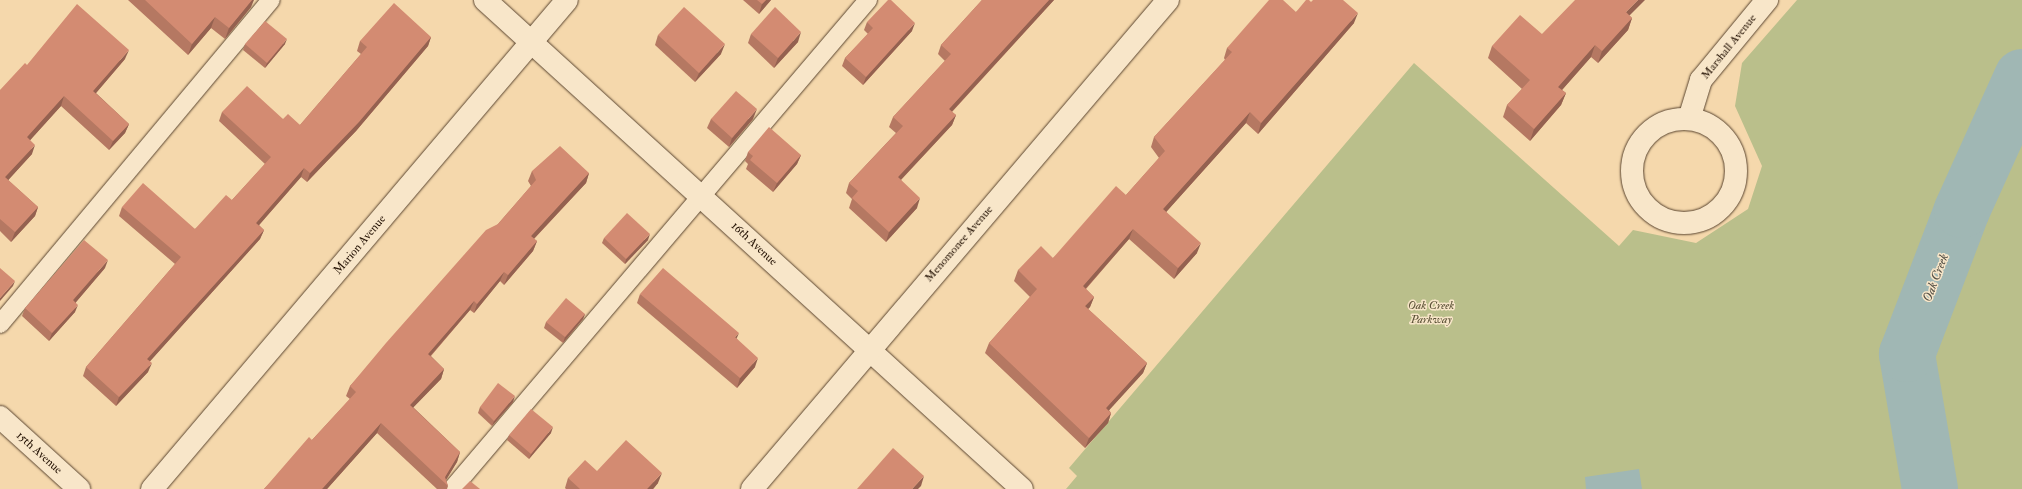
<!DOCTYPE html>
<style>
body{margin:0}
#map{position:relative;width:2022px;height:489px;overflow:hidden;background:#f5d8ac;font-family:"IM FELL Double Pica",serif}
div>[style]{position:absolute}
[style*='--x']{left:calc(var(--x)*1px);top:calc(var(--y)*1px);width:calc(var(--w)*1px);rotate:calc(var(--a)*1deg)}
.green>*{inset:0;background:#babf8b}
.water>*{inset:0;background:#a0b7b4}
.river>*{height:56px;margin:-28px;padding:0 28px;transform-origin:28px;border-radius:28px;background:#a0b7b4}
.roads{filter:drop-shadow(0 0 1px #5a4530) drop-shadow(0 0 1px #5a4530)}
.service>*{height:18px;margin:-9px;padding:0 9px;transform-origin:9px;border-radius:9px;background:#f8e6c9}
.minor>*{height:22px;margin:-11px;padding:0 11px;transform-origin:11px;border-radius:11px;background:#f8e6c9}
.minor>.ring{margin:-11px;padding:0;box-sizing:content-box;background:none;border:22px solid #f8e6c9;border-radius:50%}
.tertiary>*{height:22px;margin:-11px;padding:0 11px;transform-origin:11px;border-radius:11px;background:#f8e6c9}
.wall>*{inset:0;background:#b57862}
.shaded-wall>*{inset:0;background:#946150}
.building>*{inset:0;background:#d38b72}
span{translate:-50% -50%;white-space:nowrap;text-align:center;line-height:1.15;-webkit-text-stroke:3px #f8e6c9;paint-order:stroke}
.street-label{font-size:12px;color:#261406}
.park-label{font-size:12px;color:#5a5035;font-style:italic}
.water-label{font-size:13px;color:#514d43;font-style:italic}
</style>
<div id="map">
<div class="green">
<div style="clip-path:polygon(1797px 0,2022px 0,2022px 489px,1066px 489px,1077px 476px,1069px 468px,1414px 63px,1619px 246px,1633px 230px,1696px 243px,1748px 209px,1762px 166px,1735px 106px,1742px 63px)"></div>
</div>
<div class="water">
<div style="clip-path:polygon(1639px 469px,1642px 489px,1586px 489px,1585px 477px)"></div>
</div>
<div class="river">
<div style="--x:1930;--y:489;--w:137;--a:-99.7"></div>
<div style="--x:1907;--y:354;--w:154;--a:-69.1"></div>
<div style="--x:1962;--y:210;--w:146;--a:-65.7"></div>
</div>
<div class="roads">
<div class="service">
<div style="--x:0;--y:324;--w:422;--a:-50.1"></div>
<div style="--x:452;--y:489;--w:642;--a:-49.61"></div>
</div>
<div class="minor">
<div style="--x:485;--y:0;--w:726;--a:42.32"></div>
<div style="--x:1689;--y:119;--w:41;--a:-72.9"></div>
<div style="--x:1701;--y:80;--w:104;--a:-50.5"></div>
<div class="ring" style="left:1632px;top:119px;width:82px;height:82px"></div>
<div style="--x:152;--y:489;--w:641;--a:-49.68"></div>
<div style="--x:752;--y:489;--w:642;--a:-49.61"></div>
</div>
<div class="tertiary">
<div style="--x:0;--y:417;--w:107;--a:42.3"></div>
</div>
</div>
<div class="wall">
<div style="clip-path:polygon(128px 0,252px 0,251px 7px,225px 39px,211px 28px,188px 55px)"></div>
<div style="clip-path:polygon(743px 0,771px 0,759px 14px)"></div>
<div style="clip-path:polygon(982px 0,1054px 0,952px 112px,956px 115px,952px 125px,901px 180px,917px 208px,886px 242px,849px 208px,852px 199px,846px 193px,849px 183px,896px 133px,889px 127px,893px 117px,945px 61px,938px 54px,941px 45px)"></div>
<div style="clip-path:polygon(1311px 2px,1354px 23px,1258px 134px,1246px 123px,1166px 212px,1197px 253px,1174px 279px,1129px 239px,1086px 289px,1094px 297px,1090px 307px,1088px 309px,1147px 363px,1143px 373px,1109px 410px,1111px 413px,1108px 423px,1085px 448px,985px 353px,989px 343px,1030px 297px,1014px 281px,1018px 270px,1053px 258px,1126px 195px,1159px 158px,1151px 147px,1154px 137px,1225px 60px,1224px 58px,1227px 48px,1296px 12px)"></div>
<div style="clip-path:polygon(1630px 16px,1632px 18px,1628px 30px,1598px 63px,1591px 57px,1562px 90px,1566px 93px,1561px 105px,1530px 141px,1503px 117px,1507px 105px,1522px 89px,1488px 58px,1492px 46px,1542px 34px)"></div>
<div style="clip-path:polygon(867px 22px,912px 31px,863px 85px,842px 66px,845px 58px,868px 34px,864px 30px)"></div>
<div style="clip-path:polygon(751px 34px,798px 42px,774px 68px,748px 43px)"></div>
<div style="clip-path:polygon(658px 35px,721px 54px,695px 82px,655px 45px)"></div>
<div style="clip-path:polygon(431px 37px,428px 46px,356px 131px,307px 182px,301px 177px,259px 225px,264px 230px,260px 239px,150px 361px,148px 372px,116px 406px,83px 376px,86px 367px,175px 264px,119px 216px,122px 207px,195px 229px,232px 200px,265px 164px,219px 121px,222px 112px,283px 119px,300px 125px,361px 54px,357px 51px,360px 41px)"></div>
<div style="clip-path:polygon(245px 44px,285px 44px,265px 68px,243px 50px)"></div>
<div style="clip-path:polygon(125px 59px,96px 93px,129px 124px,125px 133px,109px 150px,61px 106px,30px 140px,32px 154px,8px 180px,38px 207px,35px 216px,11px 242px,0 231px,0 90px)"></div>
<div style="clip-path:polygon(711px 119px,753px 119px,729px 147px,707px 128px)"></div>
<div style="clip-path:polygon(748px 152px,801px 155px,797px 164px,773px 192px,746px 169px,748px 164px,745px 161px)"></div>
<div style="clip-path:polygon(532px 171px,589px 173px,586px 183px,534px 239px,537px 241px,533px 251px,504px 285px,500px 281px,474px 313px,470px 310px,431px 356px,444px 369px,441px 379px,413px 407px,460px 452px,457px 462px,446px 480px,448px 486px,447px 489px,437px 489px,377px 433px,327px 489px,264px 489px,312px 440px,350px 399px,346px 396px,350px 386px,498px 224px,531px 186px,528px 181px)"></div>
<div style="clip-path:polygon(604px 238px,648px 240px,625px 264px,602px 243px)"></div>
<div style="clip-path:polygon(105px 268px,76px 302px,75px 312px,49px 341px,22px 316px,25px 308px)"></div>
<div style="clip-path:polygon(640px 294px,737px 339px,755px 367px,737px 388px,637px 303px)"></div>
<div style="clip-path:polygon(585px 314px,583px 319px,563px 343px,544px 328px,546px 322px)"></div>
<div style="clip-path:polygon(513px 402px,492px 426px,478px 413px,480px 407px)"></div>
<div style="clip-path:polygon(551px 433px,529px 459px,507px 440px,509px 435px)"></div>
<div style="clip-path:polygon(597px 471px,658px 483px,653px 489px,566px 489px,565px 488px,568px 478px)"></div>
</div>
<div class="shaded-wall">
<div style="clip-path:polygon(252px 0,254px 0,251px 7px,225px 39px,229px 28px)"></div>
<div style="clip-path:polygon(766px 0,771px 0,759px 14px,762px 4px)"></div>
<div style="clip-path:polygon(1049px 0,1054px 0,945px 119px,949px 109px)"></div>
<div style="clip-path:polygon(1638px 0,1645px 0,1621px 24px,1626px 12px)"></div>
<div style="clip-path:polygon(1358px 13px,1354px 23px,1258px 134px,1261px 123px)"></div>
<div style="clip-path:polygon(215px 17px,211px 28px,188px 55px,192px 44px)"></div>
<div style="clip-path:polygon(1632px 18px,1628px 30px,1598px 63px,1602px 51px)"></div>
<div style="clip-path:polygon(915px 23px,912px 31px,863px 85px,866px 77px)"></div>
<div style="clip-path:polygon(801px 32px,798px 42px,774px 68px,778px 58px)"></div>
<div style="clip-path:polygon(431px 37px,428px 46px,356px 131px,307px 182px,310px 173px)"></div>
<div style="clip-path:polygon(287px 39px,285px 44px,265px 68px,267px 63px)"></div>
<div style="clip-path:polygon(725px 44px,721px 54px,695px 82px,699px 73px)"></div>
<div style="clip-path:polygon(1595px 45px,1591px 57px,1554px 99px,1558px 87px)"></div>
<div style="clip-path:polygon(129px 50px,125px 59px,90px 100px,93px 91px)"></div>
<div style="clip-path:polygon(1566px 93px,1561px 105px,1530px 141px,1534px 129px)"></div>
<div style="clip-path:polygon(64px 96px,61px 106px,24px 147px,27px 137px)"></div>
<div style="clip-path:polygon(757px 109px,753px 119px,729px 147px,732px 138px)"></div>
<div style="clip-path:polygon(1250px 112px,1246px 123px,1159px 220px,1163px 209px)"></div>
<div style="clip-path:polygon(956px 115px,952px 125px,894px 187px,898px 177px)"></div>
<div style="clip-path:polygon(129px 124px,125px 133px,109px 150px,113px 141px)"></div>
<div style="clip-path:polygon(35px 145px,32px 154px,2px 187px,5px 177px)"></div>
<div style="clip-path:polygon(801px 155px,797px 164px,773px 192px,777px 183px)"></div>
<div style="clip-path:polygon(304px 168px,301px 177px,253px 232px,256px 223px)"></div>
<div style="clip-path:polygon(589px 173px,586px 183px,527px 246px,531px 236px)"></div>
<div style="clip-path:polygon(920px 198px,917px 208px,886px 242px,889px 232px)"></div>
<div style="clip-path:polygon(38px 207px,35px 216px,11px 242px,15px 232px)"></div>
<div style="clip-path:polygon(1133px 229px,1129px 239px,1079px 296px,1083px 286px)"></div>
<div style="clip-path:polygon(264px 230px,260px 239px,144px 368px,147px 359px)"></div>
<div style="clip-path:polygon(650px 234px,648px 240px,625px 264px,626px 259px)"></div>
<div style="clip-path:polygon(537px 241px,533px 251px,504px 285px,508px 275px)"></div>
<div style="clip-path:polygon(1201px 243px,1197px 253px,1174px 279px,1178px 268px)"></div>
<div style="clip-path:polygon(108px 260px,105px 268px,71px 308px,73px 300px)"></div>
<div style="clip-path:polygon(504px 272px,500px 281px,474px 313px,477px 304px)"></div>
<div style="clip-path:polygon(15px 281px,13px 286px,0 301px,0 298px)"></div>
<div style="clip-path:polygon(1094px 297px,1090px 307px,1081px 316px,1085px 306px)"></div>
<div style="clip-path:polygon(474px 301px,470px 310px,424px 363px,428px 354px)"></div>
<div style="clip-path:polygon(78px 305px,75px 312px,49px 341px,52px 333px)"></div>
<div style="clip-path:polygon(585px 314px,583px 319px,563px 343px,565px 337px)"></div>
<div style="clip-path:polygon(739px 333px,735px 342px,735px 337px)"></div>
<div style="clip-path:polygon(758px 358px,755px 367px,737px 388px,740px 378px)"></div>
<div style="clip-path:polygon(152px 363px,148px 372px,116px 406px,119px 397px)"></div>
<div style="clip-path:polygon(1147px 363px,1143px 373px,1102px 418px,1106px 408px)"></div>
<div style="clip-path:polygon(444px 369px,441px 379px,407px 414px,410px 405px)"></div>
<div style="clip-path:polygon(515px 396px,513px 402px,492px 426px,494px 421px)"></div>
<div style="clip-path:polygon(1111px 413px,1108px 423px,1085px 448px,1089px 438px)"></div>
<div style="clip-path:polygon(381px 423px,377px 433px,327px 489px,322px 489px)"></div>
<div style="clip-path:polygon(553px 427px,551px 433px,529px 459px,531px 454px)"></div>
<div style="clip-path:polygon(460px 452px,457px 462px,444px 483px,445px 477px)"></div>
<div style="clip-path:polygon(662px 473px,658px 483px,653px 489px,647px 489px)"></div>
<div style="clip-path:polygon(924px 476px,921px 486px,918px 489px,912px 489px)"></div>
</div>
<div class="building">
<div style="clip-path:polygon(145px 0,252px 0,229px 28px,215px 17px,192px 44px)"></div>
<div style="clip-path:polygon(757px 0,766px 0,762px 4px)"></div>
<div style="clip-path:polygon(888px 0,891px 0,915px 23px,866px 77px,845px 58px,873px 28px,867px 22px)"></div>
<div style="clip-path:polygon(982px 0,1049px 0,949px 109px,956px 115px,898px 177px,920px 198px,889px 232px,852px 198px,858px 191px,849px 183px,903px 126px,893px 117px,951px 54px,941px 45px)"></div>
<div style="clip-path:polygon(1269px 0,1283px 0,1296px 12px,1306px 0,1309px 0,1311px 2px,1313px 0,1343px 0,1358px 13px,1261px 123px,1250px 112px,1163px 209px,1201px 243px,1178px 268px,1133px 229px,1083px 286px,1094px 297px,1085px 306px,1147px 363px,1106px 408px,1111px 413px,1089px 438px,989px 343px,1037px 289px,1018px 270px,1041px 246px,1053px 258px,1116px 186px,1126px 195px,1165px 151px,1154px 137px,1232px 52px,1227px 48px)"></div>
<div style="clip-path:polygon(1575px 0,1638px 0,1626px 12px,1632px 18px,1602px 51px,1595px 45px,1558px 87px,1566px 93px,1534px 129px,1507px 105px,1530px 80px,1492px 46px,1520px 15px,1542px 34px)"></div>
<div style="clip-path:polygon(394px 3px,431px 37px,359px 122px,310px 173px,304px 168px,256px 223px,264px 230px,147px 359px,152px 363px,119px 397px,86px 367px,181px 257px,122px 207px,143px 183px,195px 229px,226px 195px,232px 200px,271px 157px,222px 112px,247px 86px,283px 119px,288px 114px,300px 125px,367px 47px,360px 41px)"></div>
<div style="clip-path:polygon(77px 4px,129px 50px,93px 91px,129px 124px,113px 141px,64px 96px,27px 137px,35px 145px,5px 177px,38px 207px,15px 232px,0 219px,0 90px,25px 63px,27px 65px)"></div>
<div style="clip-path:polygon(684px 7px,725px 44px,699px 73px,658px 35px)"></div>
<div style="clip-path:polygon(775px 7px,801px 32px,778px 58px,751px 34px)"></div>
<div style="clip-path:polygon(265px 21px,287px 39px,267px 63px,245px 44px)"></div>
<div style="clip-path:polygon(736px 91px,757px 109px,732px 138px,711px 119px)"></div>
<div style="clip-path:polygon(769px 127px,801px 155px,777px 183px,750px 160px,753px 156px,748px 152px)"></div>
<div style="clip-path:polygon(560px 146px,589px 173px,531px 236px,537px 241px,508px 275px,504px 272px,477px 304px,474px 301px,428px 354px,444px 369px,410px 405px,460px 452px,445px 477px,448px 486px,381px 423px,322px 489px,264px 489px,309px 437px,312px 440px,356px 392px,350px 386px,386px 343px,486px 230px,498px 224px,536px 180px,532px 171px)"></div>
<div style="clip-path:polygon(627px 213px,650px 234px,626px 259px,604px 238px)"></div>
<div style="clip-path:polygon(84px 240px,108px 260px,73px 300px,78px 305px,52px 333px,25px 308px)"></div>
<div style="clip-path:polygon(0 268px,15px 281px,0 298px)"></div>
<div style="clip-path:polygon(663px 268px,739px 333px,735px 337px,758px 358px,740px 378px,640px 294px)"></div>
<div style="clip-path:polygon(566px 298px,585px 314px,565px 337px,546px 322px)"></div>
<div style="clip-path:polygon(498px 383px,515px 396px,494px 421px,480px 407px)"></div>
<div style="clip-path:polygon(531px 409px,553px 427px,531px 454px,509px 435px)"></div>
<div style="clip-path:polygon(626px 440px,662px 473px,647px 489px,580px 489px,568px 478px,585px 460px,597px 471px)"></div>
<div style="clip-path:polygon(893px 448px,924px 476px,912px 489px,857px 489px)"></div>
<div style="clip-path:polygon(470px 481px,480px 489px,462px 489px)"></div>
</div>
<div class="street-label">
<span style="left:1729px;top:47px;rotate:-51deg">Marshall Avenue</span>
<span style="left:754px;top:244px;rotate:43deg">16th Avenue</span>
<span style="left:959px;top:244px;rotate:-49deg">Menomonee Avenue</span>
<span style="left:360px;top:245px;rotate:-50deg">Marion Avenue</span>
<span style="left:39px;top:453px;rotate:42deg">15th Avenue</span>
</div>
<div class="park-label">
<span style="left:1431px;top:313px">Oak Creek<br>Parkway</span>
</div>
<div class="water-label">
<span style="left:1936px;top:278px;rotate:-69deg">Oak Creek</span>
</div>
</div>
